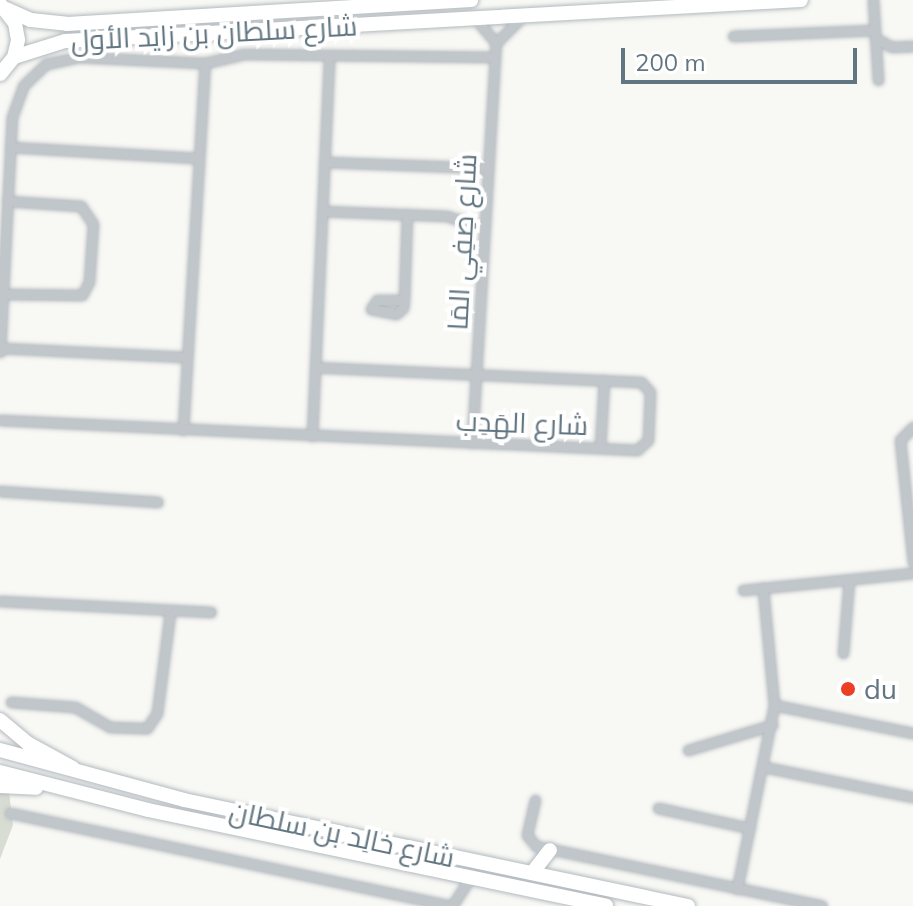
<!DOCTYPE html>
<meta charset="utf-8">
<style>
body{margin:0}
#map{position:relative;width:913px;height:906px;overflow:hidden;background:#f8f8f5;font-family:Mulish,Cairo,sans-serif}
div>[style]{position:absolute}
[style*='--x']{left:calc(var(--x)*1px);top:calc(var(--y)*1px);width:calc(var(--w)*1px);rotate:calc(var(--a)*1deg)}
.green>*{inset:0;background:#d8ddd4}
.roads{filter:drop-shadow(0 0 2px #b3babe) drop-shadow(0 0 2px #b3babe)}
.street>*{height:9px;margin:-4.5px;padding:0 4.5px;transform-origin:4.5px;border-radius:4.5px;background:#c1c6ca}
.secondary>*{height:14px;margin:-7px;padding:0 7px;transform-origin:7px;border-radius:7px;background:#fff}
.primary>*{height:14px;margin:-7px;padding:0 7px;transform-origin:7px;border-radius:7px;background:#fff}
.dots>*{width:22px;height:22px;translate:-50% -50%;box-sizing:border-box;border:4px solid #fff;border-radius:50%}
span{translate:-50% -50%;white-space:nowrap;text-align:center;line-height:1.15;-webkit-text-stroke:8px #fff;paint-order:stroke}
.street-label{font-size:28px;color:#627681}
.poi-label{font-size:28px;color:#627681}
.left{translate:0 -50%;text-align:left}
.scale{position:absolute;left:621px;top:48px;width:236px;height:36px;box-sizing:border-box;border:4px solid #627681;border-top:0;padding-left:10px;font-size:24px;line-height:28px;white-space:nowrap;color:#627681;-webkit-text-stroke:6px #fff;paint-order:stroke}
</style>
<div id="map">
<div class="green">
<div style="clip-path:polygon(0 792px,9px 792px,13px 825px,0 859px)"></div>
</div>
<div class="roads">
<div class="street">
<div style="--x:873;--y:0;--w:80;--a:86.4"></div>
<div style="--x:475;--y:18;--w:33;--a:50"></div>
<div style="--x:733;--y:36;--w:142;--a:-2.4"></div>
<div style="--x:875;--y:38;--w:19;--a:28"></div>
<div style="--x:892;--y:47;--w:21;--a:-3"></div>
<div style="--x:10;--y:147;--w:187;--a:3.4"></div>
<div style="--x:324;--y:162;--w:164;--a:2.1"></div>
<div style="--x:322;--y:211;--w:125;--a:2.3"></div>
<div style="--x:447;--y:216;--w:23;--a:18"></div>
<div style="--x:3;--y:294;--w:79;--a:0.7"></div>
<div style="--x:82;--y:295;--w:15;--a:-62"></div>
<div style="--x:89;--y:282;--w:58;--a:-86.1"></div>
<div style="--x:93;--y:224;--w:22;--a:-124"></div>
<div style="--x:81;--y:206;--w:74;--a:-176.1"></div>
<div style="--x:404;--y:300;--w:27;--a:180"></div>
<div style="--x:377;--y:300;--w:11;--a:124"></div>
<div style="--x:371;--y:309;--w:25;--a:11"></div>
<div style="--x:396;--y:314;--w:9;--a:-41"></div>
<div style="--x:403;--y:308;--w:8;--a:-83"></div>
<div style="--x:404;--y:300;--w:86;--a:-88"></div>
<div style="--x:0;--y:348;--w:186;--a:2.8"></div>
<div style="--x:0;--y:352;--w:235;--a:-87.1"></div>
<div style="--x:12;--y:117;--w:33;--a:-70"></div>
<div style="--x:23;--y:86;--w:32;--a:-44"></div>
<div style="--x:46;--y:64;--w:33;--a:-12"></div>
<div style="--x:78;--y:57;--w:127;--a:2.7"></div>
<div style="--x:205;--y:63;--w:40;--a:-13"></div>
<div style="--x:244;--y:54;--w:251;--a:0.7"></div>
<div style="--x:0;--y:420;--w:638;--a:2.7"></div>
<div style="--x:637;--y:450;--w:15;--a:-42"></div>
<div style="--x:648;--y:440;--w:48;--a:-87.6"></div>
<div style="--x:650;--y:392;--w:13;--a:-132"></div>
<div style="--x:641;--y:382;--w:326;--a:-177.4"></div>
<div style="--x:913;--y:427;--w:18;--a:135"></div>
<div style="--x:900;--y:440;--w:123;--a:83.9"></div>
<div style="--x:183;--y:430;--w:368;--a:-86.6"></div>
<div style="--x:312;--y:436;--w:381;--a:-87.4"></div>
<div style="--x:472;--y:443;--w:401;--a:-86.6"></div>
<div style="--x:496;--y:43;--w:38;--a:-45"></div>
<div style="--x:600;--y:448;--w:68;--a:-86.6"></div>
<div style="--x:0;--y:491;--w:158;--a:4"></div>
<div style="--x:743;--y:590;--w:171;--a:-5.7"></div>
<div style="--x:0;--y:601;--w:211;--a:3"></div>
<div style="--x:843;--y:653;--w:73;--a:-85.3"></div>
<div style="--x:11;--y:702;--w:64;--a:4.5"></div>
<div style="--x:75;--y:707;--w:40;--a:29.7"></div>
<div style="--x:110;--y:727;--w:37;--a:2"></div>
<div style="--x:147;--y:728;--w:18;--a:-56"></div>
<div style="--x:157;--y:713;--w:101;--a:-82.6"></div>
<div style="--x:774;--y:705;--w:142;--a:11.4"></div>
<div style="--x:688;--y:750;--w:88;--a:-16.6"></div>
<div style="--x:764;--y:767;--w:152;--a:11.4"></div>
<div style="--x:535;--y:800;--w:36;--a:103"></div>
<div style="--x:527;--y:835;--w:14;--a:51"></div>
<div style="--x:536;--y:846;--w:292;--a:11.8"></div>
<div style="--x:658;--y:808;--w:94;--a:12.3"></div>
<div style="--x:10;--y:813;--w:452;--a:11.9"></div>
<div style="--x:737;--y:889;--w:188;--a:-78.6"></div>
<div style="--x:774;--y:705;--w:118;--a:-95.4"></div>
<div style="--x:452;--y:906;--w:33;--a:-57"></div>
</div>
<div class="secondary">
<div style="--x:6;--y:9;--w:27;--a:24"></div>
<div style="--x:31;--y:20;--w:36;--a:6"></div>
<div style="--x:67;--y:24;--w:405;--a:-3.4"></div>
<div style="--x:14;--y:57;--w:53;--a:-17.4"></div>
<div style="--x:65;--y:41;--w:737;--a:-3.19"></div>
</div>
<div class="primary">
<div style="--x:0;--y:4;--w:24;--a:52"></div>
<div style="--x:15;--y:23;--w:17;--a:80"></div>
<div style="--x:18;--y:40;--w:17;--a:103"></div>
<div style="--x:14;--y:57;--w:22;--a:129"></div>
<div style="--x:0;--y:720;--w:35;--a:40"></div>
<div style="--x:27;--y:743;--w:52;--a:28.5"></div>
<div style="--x:0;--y:750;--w:191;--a:15.2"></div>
<div style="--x:184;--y:800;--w:515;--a:11.88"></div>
<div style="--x:0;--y:772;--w:153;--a:14.4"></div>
<div style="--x:148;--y:810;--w:468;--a:11.8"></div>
<div style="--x:0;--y:786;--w:36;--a:3"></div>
<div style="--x:532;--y:873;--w:29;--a:-52"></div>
</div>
</div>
<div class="dots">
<div style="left:848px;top:689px;background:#ea4023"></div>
</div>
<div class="street-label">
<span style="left:214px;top:33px;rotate:-3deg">شارع سلطان بن زايد الأول</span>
<span style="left:462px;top:242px;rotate:-87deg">شارع صِفِي المَا</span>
<span style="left:522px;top:423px;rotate:2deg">شارع الهَدِب</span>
<span style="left:342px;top:834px;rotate:12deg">شارع خالِد بن سلطان</span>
</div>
<div class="poi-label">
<span class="left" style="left:864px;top:689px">du</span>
</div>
<div class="scale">200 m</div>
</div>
